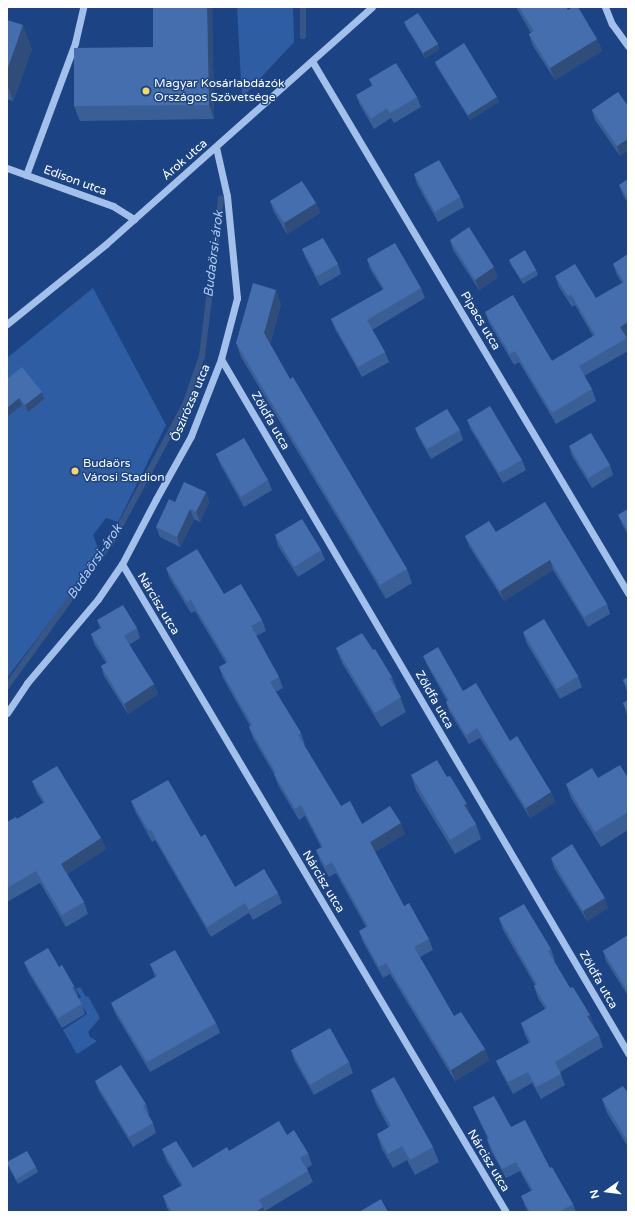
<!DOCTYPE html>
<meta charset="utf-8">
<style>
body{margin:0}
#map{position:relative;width:635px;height:1219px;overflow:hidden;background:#1c4485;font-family:"Varela Round",sans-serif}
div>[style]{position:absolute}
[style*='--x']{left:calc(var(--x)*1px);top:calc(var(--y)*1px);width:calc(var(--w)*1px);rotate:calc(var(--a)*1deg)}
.green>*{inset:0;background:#2f5da3}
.stream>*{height:6px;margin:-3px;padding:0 3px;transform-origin:3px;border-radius:3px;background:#385685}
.minor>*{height:7px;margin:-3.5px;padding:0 3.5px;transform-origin:3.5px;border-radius:3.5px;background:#a3c0eb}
.wall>*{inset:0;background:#3a5f96}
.shaded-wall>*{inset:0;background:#304d7a}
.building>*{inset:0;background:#446eae}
.dots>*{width:11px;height:11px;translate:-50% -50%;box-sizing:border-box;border:2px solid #1c4485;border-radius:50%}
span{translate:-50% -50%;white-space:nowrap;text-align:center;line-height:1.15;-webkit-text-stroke:3px #1c4485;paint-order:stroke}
.poi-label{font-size:12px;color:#fff}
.left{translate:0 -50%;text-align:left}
.street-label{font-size:12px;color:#fff}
.water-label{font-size:13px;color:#afcaf2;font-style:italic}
.frame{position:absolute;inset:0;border:8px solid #fff;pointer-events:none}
.north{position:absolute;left:587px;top:1171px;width:40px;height:40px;-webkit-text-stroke:3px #1c4485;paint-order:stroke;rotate:256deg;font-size:11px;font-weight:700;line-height:16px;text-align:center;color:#fff}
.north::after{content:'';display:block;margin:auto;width:14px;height:18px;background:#fff;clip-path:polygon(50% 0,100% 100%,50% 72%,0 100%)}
</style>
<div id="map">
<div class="green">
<div style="clip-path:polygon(237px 7px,293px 7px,294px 42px,242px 98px)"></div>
<div style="clip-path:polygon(93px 288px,166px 425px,118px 522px,106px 518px,93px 535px,99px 551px,78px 585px,7px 678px,7px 358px)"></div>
<div style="clip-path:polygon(80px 987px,86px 997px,88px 996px,100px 1018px,88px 1032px,90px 1037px,97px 1041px,77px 1054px,63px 1030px,87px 1014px,78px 999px,81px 997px,76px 989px)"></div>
</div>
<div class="stream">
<div style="--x:303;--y:7;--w:29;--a:90"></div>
<div style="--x:7;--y:686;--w:179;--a:-54.1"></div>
<div style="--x:112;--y:541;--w:154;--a:-61.8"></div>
<div style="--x:185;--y:405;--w:52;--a:-70.9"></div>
<div style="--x:202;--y:356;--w:159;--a:-83.1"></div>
</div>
<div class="minor">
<div style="--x:605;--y:7;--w:18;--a:68"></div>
<div style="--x:612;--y:24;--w:27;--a:54"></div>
<div style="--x:312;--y:61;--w:619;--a:59.29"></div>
<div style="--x:7;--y:168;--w:113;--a:19.7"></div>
<div style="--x:113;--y:206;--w:25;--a:32"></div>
<div style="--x:26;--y:175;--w:141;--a:-69.6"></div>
<div style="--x:75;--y:43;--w:37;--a:-77"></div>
<div style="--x:7;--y:324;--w:127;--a:-38.9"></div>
<div style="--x:106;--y:244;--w:356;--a:-41.7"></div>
<div style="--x:221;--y:359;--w:805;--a:59.61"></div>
<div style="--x:122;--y:564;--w:753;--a:59.35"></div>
<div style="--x:7;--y:713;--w:36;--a:-56"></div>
<div style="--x:27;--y:683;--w:110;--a:-49.8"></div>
<div style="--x:98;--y:599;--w:42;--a:-55.6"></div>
<div style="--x:122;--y:564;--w:73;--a:-62.4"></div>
<div style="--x:156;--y:499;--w:72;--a:-60.9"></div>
<div style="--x:191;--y:436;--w:83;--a:-68.7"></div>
<div style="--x:221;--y:359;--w:63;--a:-75.3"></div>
<div style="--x:237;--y:298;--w:102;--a:-95.6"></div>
<div style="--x:227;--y:196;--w:50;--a:-102.7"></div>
</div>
<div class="wall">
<div style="clip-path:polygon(153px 7px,212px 7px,214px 119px,80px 121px,74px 106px,153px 47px)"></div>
<div style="clip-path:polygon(516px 7px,566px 7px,568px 10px,597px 39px,602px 51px,555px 80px,533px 46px,529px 34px,531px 33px)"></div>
<div style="clip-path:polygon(7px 20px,32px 49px,13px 101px,7px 99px)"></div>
<div style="clip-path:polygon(404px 22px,438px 44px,439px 50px,425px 58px,406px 27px)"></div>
<div style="clip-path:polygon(435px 62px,499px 102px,470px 120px,437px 67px)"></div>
<div style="clip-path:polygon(369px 79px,417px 97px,421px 107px,394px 123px,391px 118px,374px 129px,360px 105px,356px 95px,372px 86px)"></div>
<div style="clip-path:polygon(618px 92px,620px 156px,595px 120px,592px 110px)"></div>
<div style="clip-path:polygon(414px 174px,460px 197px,464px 207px,438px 222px,417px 184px)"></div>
<div style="clip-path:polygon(628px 179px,628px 203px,623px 195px,619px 185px)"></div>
<div style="clip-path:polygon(270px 201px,316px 203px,320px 213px,287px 234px,274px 212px)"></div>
<div style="clip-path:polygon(450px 240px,498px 277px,479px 290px,453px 250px)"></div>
<div style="clip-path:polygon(302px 249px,338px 264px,341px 274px,320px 286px,306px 259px)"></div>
<div style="clip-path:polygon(628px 254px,628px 335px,626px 337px,628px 342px,628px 351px,584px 376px,592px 389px,596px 401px,556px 424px,519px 362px,514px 365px,489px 323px,485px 312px,552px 361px,593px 336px,575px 305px,572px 307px,559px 287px,555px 276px,596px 298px,622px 283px,617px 275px,613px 264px)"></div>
<div style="clip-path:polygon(367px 259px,421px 288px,425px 298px,372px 330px,385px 352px,389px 362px,362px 377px,335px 329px,331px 319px,383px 290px,370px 269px)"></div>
<div style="clip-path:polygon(509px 260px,536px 270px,538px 275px,523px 284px,511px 265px)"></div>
<div style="clip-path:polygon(281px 304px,270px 344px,290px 379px,407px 569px,412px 583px,386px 599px,241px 357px,236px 343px)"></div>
<div style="clip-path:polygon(7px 379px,44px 399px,28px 412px,22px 405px)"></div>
<div style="clip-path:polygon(467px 420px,522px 460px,526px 470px,503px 483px,471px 430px)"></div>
<div style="clip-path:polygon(415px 428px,460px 430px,463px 440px,431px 459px,419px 438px)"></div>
<div style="clip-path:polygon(569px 446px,610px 465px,613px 475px,592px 488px,572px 456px)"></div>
<div style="clip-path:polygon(216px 454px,268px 480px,272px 490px,244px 507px,220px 464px)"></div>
<div style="clip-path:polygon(206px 492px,209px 502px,200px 522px,194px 519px,180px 547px,160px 537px,156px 527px,175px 502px)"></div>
<div style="clip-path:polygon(545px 502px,607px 604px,610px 614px,588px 627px,553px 570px,504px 601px,469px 546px,465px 536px,496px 532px)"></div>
<div style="clip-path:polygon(628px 509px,628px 535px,622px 524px,618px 515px)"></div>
<div style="clip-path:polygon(275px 535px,321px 550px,325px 560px,298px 577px,278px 546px)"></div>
<div style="clip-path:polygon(166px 568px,224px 594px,262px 620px,266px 631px,256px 636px,279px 677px,283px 688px,276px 692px,301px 733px,305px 745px,304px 745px,341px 806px,362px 824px,405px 834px,375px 852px,404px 906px,429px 939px,433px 950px,420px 957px,454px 1016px,485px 1049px,489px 1060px,455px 1081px,390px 974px,383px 978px,363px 942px,359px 931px,366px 927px,336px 873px,329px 877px,320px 861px,316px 850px,321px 847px,305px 816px,299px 820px,278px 785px,274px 774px,253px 738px,249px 727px,250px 726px,223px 678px,219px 667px,226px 663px,195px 611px,191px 613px,170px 579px)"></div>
<div style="clip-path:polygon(97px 620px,137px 628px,140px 638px,129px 645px,154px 684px,158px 694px,128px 714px,104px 676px,101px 666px,106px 663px,94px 644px,91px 634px,100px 628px)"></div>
<div style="clip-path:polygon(523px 632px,578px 676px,582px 687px,560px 699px,526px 642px)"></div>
<div style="clip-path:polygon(336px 648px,373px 650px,392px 677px,406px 712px,381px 727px,342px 663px)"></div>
<div style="clip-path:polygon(423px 656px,463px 691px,510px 741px,551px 792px,555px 802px,530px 818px,480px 738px,469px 744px,449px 711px,446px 702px,447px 701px,427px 665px)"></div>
<div style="clip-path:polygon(628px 677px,628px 694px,623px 680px)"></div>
<div style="clip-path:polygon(628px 700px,628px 718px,623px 703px)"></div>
<div style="clip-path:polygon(411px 775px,472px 818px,476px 824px,481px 839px,455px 854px,416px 790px)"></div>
<div style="clip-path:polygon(598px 778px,628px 778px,628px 830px,601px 847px,571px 798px,566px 784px)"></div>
<div style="clip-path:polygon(32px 781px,101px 838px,106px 849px,67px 874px,84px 902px,88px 914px,66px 927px,40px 883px,7px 902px,7px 822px,17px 819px,43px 803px,37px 793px)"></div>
<div style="clip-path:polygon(131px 801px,201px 837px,235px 887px,278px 893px,282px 903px,253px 920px,249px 913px,211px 937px,155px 840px,152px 842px,135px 811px)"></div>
<div style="clip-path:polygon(551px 858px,608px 908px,587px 921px,554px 868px)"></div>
<div style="clip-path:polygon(499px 918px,551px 949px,555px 961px,554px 961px,570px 988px,590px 1015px,594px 1026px,593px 1027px,599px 1035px,603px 1047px,560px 1072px,565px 1085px,541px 1099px,532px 1083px,513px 1094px,501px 1072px,496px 1061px,529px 1043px,525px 1035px,521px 1023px,545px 1009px,538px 998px,534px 986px,535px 985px,503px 930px)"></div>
<div style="clip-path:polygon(628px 935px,628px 996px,606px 961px,603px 951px)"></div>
<div style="clip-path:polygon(24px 962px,59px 967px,74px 986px,78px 996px,77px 997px,82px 1004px,85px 1014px,62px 1028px,28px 972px)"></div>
<div style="clip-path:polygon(150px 964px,216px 1023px,220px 1033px,150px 1072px,115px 1013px,111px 1003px,155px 977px)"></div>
<div style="clip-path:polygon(291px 1050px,349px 1062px,353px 1073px,314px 1095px,294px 1060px)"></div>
<div style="clip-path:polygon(95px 1081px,146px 1104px,149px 1114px,148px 1115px,153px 1123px,156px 1133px,133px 1147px,99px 1091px)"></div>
<div style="clip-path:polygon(371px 1090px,433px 1147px,439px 1162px,415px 1175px,407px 1160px,393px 1168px,382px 1149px,377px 1134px,389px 1128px,376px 1104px)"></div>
<div style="clip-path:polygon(628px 1093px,628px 1147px,607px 1113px,602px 1099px)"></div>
<div style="clip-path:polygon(473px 1107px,511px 1127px,550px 1168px,573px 1204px,576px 1212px,528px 1212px,525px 1206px,521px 1196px,531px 1191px,520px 1171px,506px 1178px,490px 1149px,487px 1139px,488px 1139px,477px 1116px)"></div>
<div style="clip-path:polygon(287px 1135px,308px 1153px,312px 1165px,307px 1168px,308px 1171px,313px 1182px,265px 1211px,265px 1212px,170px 1212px,167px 1208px,163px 1196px,181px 1186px,166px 1160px,162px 1149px,193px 1168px,229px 1151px)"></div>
<div style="clip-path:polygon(7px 1163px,36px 1167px,38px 1172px,18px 1184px,9px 1168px)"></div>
</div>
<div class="shaded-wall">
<div style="clip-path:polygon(207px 7px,212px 7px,214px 119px,209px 105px)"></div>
<div style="clip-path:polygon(23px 25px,32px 49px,13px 101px,7px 84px,7px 70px)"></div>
<div style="clip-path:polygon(597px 39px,602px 51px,555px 80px,550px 68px)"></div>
<div style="clip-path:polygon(438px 44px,439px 50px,425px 58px,423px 53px)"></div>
<div style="clip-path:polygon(497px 97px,499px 102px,470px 120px,468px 115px)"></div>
<div style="clip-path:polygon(628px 139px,628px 151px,620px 156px,617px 146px)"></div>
<div style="clip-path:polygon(316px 203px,320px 213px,287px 234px,284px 223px)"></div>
<div style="clip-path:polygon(494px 267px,498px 277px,479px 290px,475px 280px)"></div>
<div style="clip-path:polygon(276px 290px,281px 304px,269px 347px,264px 333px)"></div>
<div style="clip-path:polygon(628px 322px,628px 335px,624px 338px,620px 327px)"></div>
<div style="clip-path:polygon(42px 392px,44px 399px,28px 412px,25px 405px)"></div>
<div style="clip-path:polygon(19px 398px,22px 405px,7px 417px,7px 408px)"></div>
<div style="clip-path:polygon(206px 492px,209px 502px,200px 522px,196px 512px)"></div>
<div style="clip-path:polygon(190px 509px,194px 519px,180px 547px,177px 537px)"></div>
<div style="clip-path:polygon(550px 560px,553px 570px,504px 601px,500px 591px)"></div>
<div style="clip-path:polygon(154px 684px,158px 694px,128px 714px,124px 704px)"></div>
<div style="clip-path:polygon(551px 792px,555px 802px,530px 818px,526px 808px)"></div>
<div style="clip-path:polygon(467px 804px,472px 818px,464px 805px)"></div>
<div style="clip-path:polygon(401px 823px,405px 834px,374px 853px,370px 842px)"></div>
<div style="clip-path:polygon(101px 838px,106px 849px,65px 875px,61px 864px)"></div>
<div style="clip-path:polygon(605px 898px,608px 908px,587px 921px,583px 911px)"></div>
<div style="clip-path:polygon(590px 1015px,594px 1026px,592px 1028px,587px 1016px)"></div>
<div style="clip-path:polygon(485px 1049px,489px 1060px,455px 1081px,451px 1070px)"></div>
<div style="clip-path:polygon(263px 1207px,265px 1212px,255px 1212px)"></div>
</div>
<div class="building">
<div style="clip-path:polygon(153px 7px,207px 7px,209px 105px,74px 106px,74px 48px,153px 47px)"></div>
<div style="clip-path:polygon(519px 7px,566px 7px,568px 10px,573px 7px,578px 7px,597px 39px,550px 68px,529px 34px,534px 31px)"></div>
<div style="clip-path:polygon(418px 13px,438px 44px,423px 53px,404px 22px)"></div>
<div style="clip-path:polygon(7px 20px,23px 25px,7px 70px)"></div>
<div style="clip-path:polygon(464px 43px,497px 97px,468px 115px,435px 62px)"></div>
<div style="clip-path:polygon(396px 63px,417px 97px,390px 113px,387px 108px,371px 119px,356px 95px,373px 85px,369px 79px)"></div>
<div style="clip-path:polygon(618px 92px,628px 106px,628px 139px,617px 146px,592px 110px)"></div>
<div style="clip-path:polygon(439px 160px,460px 197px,435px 212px,414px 174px)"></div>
<div style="clip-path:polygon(628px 179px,628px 199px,619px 185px)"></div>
<div style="clip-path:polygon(302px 181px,316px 203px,284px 223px,270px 201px)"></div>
<div style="clip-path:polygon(469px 227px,494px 267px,475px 280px,450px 240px)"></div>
<div style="clip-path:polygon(323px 238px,338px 264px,317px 276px,302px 249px)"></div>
<div style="clip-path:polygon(395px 243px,421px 288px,367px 320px,385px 352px,358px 367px,331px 319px,384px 289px,367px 259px)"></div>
<div style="clip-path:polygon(525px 250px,536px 270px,521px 279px,509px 260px)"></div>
<div style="clip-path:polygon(628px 254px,628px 322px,620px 327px,627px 338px,579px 366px,592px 389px,552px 413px,515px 351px,510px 354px,485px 312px,513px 295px,552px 361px,595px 335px,571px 294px,568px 296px,555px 276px,575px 264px,596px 298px,624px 282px,613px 264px)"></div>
<div style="clip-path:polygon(253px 283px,276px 290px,264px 333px,290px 379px,293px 377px,407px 569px,380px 585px,236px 343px)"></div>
<div style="clip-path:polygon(22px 367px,42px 392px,25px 405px,19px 398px,7px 408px,7px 379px)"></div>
<div style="clip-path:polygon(490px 406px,522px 460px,499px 473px,467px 420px)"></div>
<div style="clip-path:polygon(447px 409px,460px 430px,427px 449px,415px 428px)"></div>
<div style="clip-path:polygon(591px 433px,610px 465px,588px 478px,569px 446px)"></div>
<div style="clip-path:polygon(244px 438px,268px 480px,241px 497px,216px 454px)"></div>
<div style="clip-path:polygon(184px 482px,206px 492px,196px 512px,190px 509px,177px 537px,156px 527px,169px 499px,175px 502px)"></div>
<div style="clip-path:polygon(545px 502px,607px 604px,584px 617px,550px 560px,500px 591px,465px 536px,489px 521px,496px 532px)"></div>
<div style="clip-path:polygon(628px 509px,628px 531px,618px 515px)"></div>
<div style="clip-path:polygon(302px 519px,321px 550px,294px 567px,275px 535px)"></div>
<div style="clip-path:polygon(197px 549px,224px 594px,241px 584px,262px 620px,251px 626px,279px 677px,270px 682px,301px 733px,298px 735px,341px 806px,350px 801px,362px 824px,390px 806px,401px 823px,370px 842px,404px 906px,409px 903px,429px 939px,414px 947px,454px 1016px,461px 1012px,485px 1049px,451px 1070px,386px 963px,379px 967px,359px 931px,368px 926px,332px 862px,325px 866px,316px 850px,323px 847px,301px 805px,295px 809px,274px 774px,276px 773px,249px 727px,252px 725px,219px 667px,228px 662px,191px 600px,187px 602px,166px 568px)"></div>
<div style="clip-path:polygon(123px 605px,137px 628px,124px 636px,154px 684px,124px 704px,101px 666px,108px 662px,91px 634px,102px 628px,97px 620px)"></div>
<div style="clip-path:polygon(544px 619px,578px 676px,557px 689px,523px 632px)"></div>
<div style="clip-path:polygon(362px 633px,373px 650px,375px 649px,392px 677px,389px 678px,401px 697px,375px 713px,336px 648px)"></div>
<div style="clip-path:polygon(438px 647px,463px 691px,476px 683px,510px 741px,517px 736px,551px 792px,526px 808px,477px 728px,466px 735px,446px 702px,449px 700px,423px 656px)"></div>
<div style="clip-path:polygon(628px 677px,628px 688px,623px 680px)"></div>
<div style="clip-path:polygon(628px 700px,628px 712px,623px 703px)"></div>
<div style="clip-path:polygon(437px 760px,447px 777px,450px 776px,467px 804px,464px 805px,476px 824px,450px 840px,411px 775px)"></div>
<div style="clip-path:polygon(620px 765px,628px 778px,628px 812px,595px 832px,566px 784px,592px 768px,598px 778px)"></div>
<div style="clip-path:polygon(57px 766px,101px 838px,61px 864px,84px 902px,62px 915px,36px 871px,7px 888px,7px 822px,16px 817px,17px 819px,45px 802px,32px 781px)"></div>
<div style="clip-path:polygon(168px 780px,201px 837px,205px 834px,235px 887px,264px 869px,278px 893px,249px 910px,245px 903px,207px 927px,151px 830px,149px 831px,131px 801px)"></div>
<div style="clip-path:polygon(572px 844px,605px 898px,583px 911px,551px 858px)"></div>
<div style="clip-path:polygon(524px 904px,551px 949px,548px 951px,570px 988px,573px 987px,590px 1015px,587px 1016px,599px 1035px,555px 1062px,561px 1074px,536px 1087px,528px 1072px,508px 1082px,496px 1061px,531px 1042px,521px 1023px,547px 1008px,534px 986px,537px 984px,499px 918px)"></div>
<div style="clip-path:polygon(628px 935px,628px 992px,603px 951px)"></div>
<div style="clip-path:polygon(48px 948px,59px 967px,62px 965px,74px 986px,72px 988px,82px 1004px,58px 1018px,24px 962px)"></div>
<div style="clip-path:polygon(175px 950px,216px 1023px,147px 1062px,111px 1003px,157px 976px,150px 964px)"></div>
<div style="clip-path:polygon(330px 1028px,349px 1062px,310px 1085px,291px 1050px)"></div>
<div style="clip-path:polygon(121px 1065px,146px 1104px,143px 1106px,153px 1123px,129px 1137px,95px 1081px)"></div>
<div style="clip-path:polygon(394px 1077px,433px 1147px,410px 1160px,402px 1146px,388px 1154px,377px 1134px,391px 1126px,371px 1090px)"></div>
<div style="clip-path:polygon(623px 1086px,628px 1093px,628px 1142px,602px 1099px)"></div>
<div style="clip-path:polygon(494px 1096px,511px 1127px,525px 1120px,550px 1168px,552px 1167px,573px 1204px,559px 1212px,530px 1212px,521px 1196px,533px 1190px,516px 1162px,502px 1169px,487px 1139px,489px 1138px,473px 1107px)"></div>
<div style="clip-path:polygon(279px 1121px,287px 1135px,294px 1130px,308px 1153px,300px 1158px,308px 1171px,259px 1200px,263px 1207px,255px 1212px,172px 1212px,163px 1196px,183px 1185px,162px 1149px,176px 1141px,193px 1168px,227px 1147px,229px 1151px)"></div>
<div style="clip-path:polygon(27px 1151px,36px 1167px,16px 1179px,7px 1162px)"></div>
<div style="clip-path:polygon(381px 1199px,388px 1212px,359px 1212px)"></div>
</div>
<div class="dots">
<div style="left:146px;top:91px;background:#fbd761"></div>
<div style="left:75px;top:471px;background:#fbd761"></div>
</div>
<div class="poi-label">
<span class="left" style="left:154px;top:91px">Magyar Kosárlabdázók<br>Országos Szövetsége</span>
<span class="left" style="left:83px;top:471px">Budaörs<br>Városi Stadion</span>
</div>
<div class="street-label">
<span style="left:185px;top:160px;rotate:-41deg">Árok utca</span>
<span style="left:75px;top:181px;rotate:20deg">Edison utca</span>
<span style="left:480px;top:321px;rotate:59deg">Pipacs utca</span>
<span style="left:191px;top:403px;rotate:-67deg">Őszirózsa utca</span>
<span style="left:270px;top:421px;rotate:60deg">Zöldfa utca</span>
<span style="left:158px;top:604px;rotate:59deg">Nárcisz utca</span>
<span style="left:434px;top:700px;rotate:60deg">Zöldfa utca</span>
<span style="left:323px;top:882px;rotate:59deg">Nárcisz utca</span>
<span style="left:598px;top:980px;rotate:60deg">Zöldfa utca</span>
<span style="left:488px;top:1161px;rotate:59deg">Nárcisz utca</span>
</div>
<div class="water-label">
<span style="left:214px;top:254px;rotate:-83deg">Budaörsi-árok</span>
<span style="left:95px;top:562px;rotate:-56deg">Budaörsi-árok</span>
</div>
<div class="frame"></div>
<div class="north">N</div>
</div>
